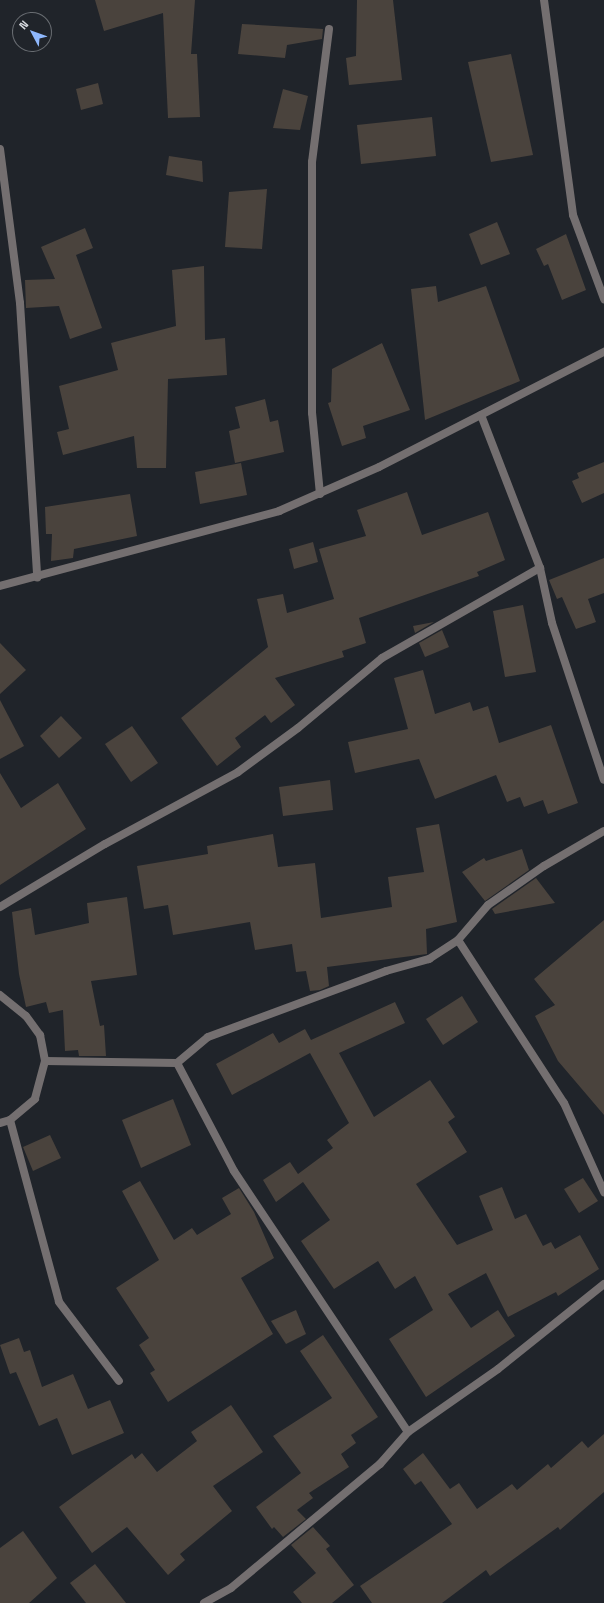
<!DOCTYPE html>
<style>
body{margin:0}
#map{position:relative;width:604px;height:1603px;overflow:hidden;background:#20242a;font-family:"Space Grotesk",sans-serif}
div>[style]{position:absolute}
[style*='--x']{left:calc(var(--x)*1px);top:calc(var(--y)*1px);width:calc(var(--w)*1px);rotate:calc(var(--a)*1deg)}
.building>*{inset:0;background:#4a433d}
.minor>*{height:8px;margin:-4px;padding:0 4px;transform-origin:4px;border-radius:4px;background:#746f70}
span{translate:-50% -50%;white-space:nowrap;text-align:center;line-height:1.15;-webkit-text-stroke:3.5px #20242a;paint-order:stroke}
.north{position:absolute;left:12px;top:12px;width:40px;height:40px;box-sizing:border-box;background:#20242a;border:1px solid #696d72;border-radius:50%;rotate:311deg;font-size:11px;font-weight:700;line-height:16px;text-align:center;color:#d7dadf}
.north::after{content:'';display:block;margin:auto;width:14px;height:18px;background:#8fb8fd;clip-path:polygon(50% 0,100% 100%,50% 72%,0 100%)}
</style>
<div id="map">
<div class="building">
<div style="clip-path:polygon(95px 0,195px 0,191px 54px,197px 54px,200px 117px,168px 118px,163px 13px,104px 31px)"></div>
<div style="clip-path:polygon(357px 0,393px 0,402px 80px,349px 85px,346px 58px,356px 56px)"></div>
<div style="clip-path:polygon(242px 24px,323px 29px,322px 39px,287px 45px,285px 58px,238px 54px)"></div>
<div style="clip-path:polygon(511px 54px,533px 155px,491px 162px,468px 62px)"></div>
<div style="clip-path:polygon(98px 83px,103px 104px,81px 110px,76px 89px)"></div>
<div style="clip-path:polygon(283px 89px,308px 96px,300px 130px,273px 128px)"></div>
<div style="clip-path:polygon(432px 117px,436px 156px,361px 164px,357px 125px)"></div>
<div style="clip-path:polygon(169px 156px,202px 161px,203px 182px,166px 175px)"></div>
<div style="clip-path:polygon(267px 189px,262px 249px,225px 247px,229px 192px)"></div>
<div style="clip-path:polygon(497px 222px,510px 254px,481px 265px,469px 234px)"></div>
<div style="clip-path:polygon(85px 228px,93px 248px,76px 255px,102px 328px,70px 339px,59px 306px,26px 308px,25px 280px,55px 279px,41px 247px)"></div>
<div style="clip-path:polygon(566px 234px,586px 290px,562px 300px,548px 264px,544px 266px,536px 249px)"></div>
<div style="clip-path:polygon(204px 266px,205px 340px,225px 338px,227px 375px,168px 379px,166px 468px,137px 468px,134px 436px,63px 455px,57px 432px,69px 429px,59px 386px,118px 370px,111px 343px,176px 326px,172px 270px)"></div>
<div style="clip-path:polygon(436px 286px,438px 302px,486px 286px,520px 381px,425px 420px,411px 289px)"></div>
<div style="clip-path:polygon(382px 343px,410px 410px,363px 426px,366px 438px,342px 446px,328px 403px,331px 402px,332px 369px)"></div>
<div style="clip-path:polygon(265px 399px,270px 422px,278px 420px,284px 452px,235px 463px,229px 431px,240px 428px,235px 407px)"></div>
<div style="clip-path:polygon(604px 462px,604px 493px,582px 503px,572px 481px,579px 478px,577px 473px)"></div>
<div style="clip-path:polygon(241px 463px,247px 495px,200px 504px,195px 472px)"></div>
<div style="clip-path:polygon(407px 492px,422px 535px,488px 512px,505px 560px,477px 572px,479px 576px,359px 618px,366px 643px,342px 651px,344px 657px,275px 678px,295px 705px,271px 723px,265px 715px,235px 738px,241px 747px,217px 766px,181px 718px,268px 647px,257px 599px,283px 594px,287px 613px,334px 599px,319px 549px,366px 536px,357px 510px)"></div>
<div style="clip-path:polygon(130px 494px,137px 536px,74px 549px,73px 558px,51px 561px,52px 534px,46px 534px,45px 507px)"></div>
<div style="clip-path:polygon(313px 542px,318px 562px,294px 569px,289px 549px)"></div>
<div style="clip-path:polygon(604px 558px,604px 593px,588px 599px,596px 622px,576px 629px,562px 597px,557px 599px,549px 580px)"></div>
<div style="clip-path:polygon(523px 605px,536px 672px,505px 677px,493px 611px)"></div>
<div style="clip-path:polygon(434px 622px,415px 633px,413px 626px)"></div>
<div style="clip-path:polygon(442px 630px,449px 647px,425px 657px,419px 643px)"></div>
<div style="clip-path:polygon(0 643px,26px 670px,0 694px)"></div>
<div style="clip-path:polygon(423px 670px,435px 714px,470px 702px,473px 711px,488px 706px,499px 743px,551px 725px,578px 803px,548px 814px,543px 800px,524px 807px,520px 797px,507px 802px,496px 775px,435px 799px,419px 759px,355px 773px,348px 742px,408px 729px,394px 678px)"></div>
<div style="clip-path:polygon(0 700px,24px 746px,0 759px)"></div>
<div style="clip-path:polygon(61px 716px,82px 738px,59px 758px,40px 736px)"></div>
<div style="clip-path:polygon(132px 726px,158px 763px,131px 782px,105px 744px)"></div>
<div style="clip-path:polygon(0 773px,21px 808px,58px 783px,86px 829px,0 885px)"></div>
<div style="clip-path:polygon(330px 780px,333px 810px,283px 816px,279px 787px)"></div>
<div style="clip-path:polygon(439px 824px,457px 922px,426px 929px,427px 954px,327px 967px,329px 986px,320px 990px,310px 991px,306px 971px,296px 972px,292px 944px,255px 950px,250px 922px,173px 935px,168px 905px,144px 909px,137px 866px,208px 854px,207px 846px,273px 834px,278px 867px,315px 863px,321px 918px,392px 907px,388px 877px,424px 872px,416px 828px)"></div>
<div style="clip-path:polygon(522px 849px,529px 870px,485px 901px,462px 872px,484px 858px,486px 861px)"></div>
<div style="clip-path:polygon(536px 878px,555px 903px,495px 914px,492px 909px)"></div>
<div style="clip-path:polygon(127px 897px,137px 975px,91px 981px,100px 1026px,104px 1025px,106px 1056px,79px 1056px,78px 1050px,65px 1051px,63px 1010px,49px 1013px,46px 1002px,26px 1007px,19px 974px,12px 912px,31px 908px,35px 935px,89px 923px,87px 903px)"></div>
<div style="clip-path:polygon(604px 920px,604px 1115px,558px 1061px,535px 1016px,555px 1005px,534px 979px)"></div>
<div style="clip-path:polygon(462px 996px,478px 1022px,443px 1045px,426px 1019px)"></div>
<div style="clip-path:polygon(395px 1002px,405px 1023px,339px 1053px,374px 1117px,430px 1080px,455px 1117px,448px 1122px,467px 1152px,416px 1184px,457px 1245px,493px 1230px,479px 1196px,502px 1187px,515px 1219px,526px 1214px,543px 1246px,551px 1242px,555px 1249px,580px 1235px,599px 1269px,558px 1296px,556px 1292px,508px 1317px,486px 1273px,448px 1294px,471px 1328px,498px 1310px,515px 1336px,426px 1397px,389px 1339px,433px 1310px,415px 1276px,395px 1289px,378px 1261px,334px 1289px,301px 1241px,330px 1220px,303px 1182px,276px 1202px,263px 1180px,290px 1162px,298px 1174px,333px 1148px,327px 1140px,349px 1123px,310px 1053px,232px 1095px,216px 1064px,273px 1033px,279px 1043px,305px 1029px,311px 1040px)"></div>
<div style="clip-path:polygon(173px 1099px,191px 1145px,141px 1168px,122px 1120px)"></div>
<div style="clip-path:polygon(50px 1135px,61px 1158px,33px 1171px,23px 1147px)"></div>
<div style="clip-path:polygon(583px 1178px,598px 1201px,579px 1213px,564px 1189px)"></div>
<div style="clip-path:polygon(140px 1181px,174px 1240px,192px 1228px,197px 1235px,231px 1214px,222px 1198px,239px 1188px,254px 1212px,274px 1258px,241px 1278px,273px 1334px,168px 1402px,150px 1373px,155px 1370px,139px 1345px,149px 1338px,116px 1288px,159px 1260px,122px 1191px)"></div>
<div style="clip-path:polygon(296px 1310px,306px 1334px,286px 1344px,271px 1321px)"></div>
<div style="clip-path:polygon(323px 1335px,378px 1417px,351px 1435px,356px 1443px,341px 1454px,349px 1467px,309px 1493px,313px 1498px,297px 1510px,306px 1519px,283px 1537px,274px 1527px,272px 1529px,256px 1507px,301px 1473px,273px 1436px,332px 1398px,300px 1351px)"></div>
<div style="clip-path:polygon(19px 1338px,24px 1352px,30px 1350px,42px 1387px,73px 1374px,88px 1409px,110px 1400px,124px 1433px,72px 1455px,57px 1418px,39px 1426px,16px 1372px,10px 1374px,0 1345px)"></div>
<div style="clip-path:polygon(231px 1405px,263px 1452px,213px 1486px,232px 1511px,180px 1554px,185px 1560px,168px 1575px,127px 1527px,92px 1553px,59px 1507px,132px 1454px,135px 1459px,142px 1453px,157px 1472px,197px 1441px,191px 1432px)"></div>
<div style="clip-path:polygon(604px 1434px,604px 1492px,560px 1530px,558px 1527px,490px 1576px,486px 1570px,442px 1603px,372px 1603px,360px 1586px,452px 1524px,421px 1481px,415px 1485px,403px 1469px,423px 1453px,450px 1489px,459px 1483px,477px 1509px,512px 1484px,517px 1490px,548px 1464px,551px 1468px,582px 1441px,588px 1448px)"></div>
<div style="clip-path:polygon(313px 1527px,330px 1546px,326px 1549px,354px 1585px,332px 1603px,302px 1603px,293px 1592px,316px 1573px,291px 1545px)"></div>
<div style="clip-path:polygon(23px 1531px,57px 1578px,29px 1603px,0 1603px,0 1548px)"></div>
<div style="clip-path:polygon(95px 1564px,126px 1603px,86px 1603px,70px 1583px)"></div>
</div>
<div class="minor">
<div style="--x:544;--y:0;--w:217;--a:82.3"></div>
<div style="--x:573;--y:215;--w:90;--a:69.7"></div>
<div style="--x:0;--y:149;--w:155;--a:82.6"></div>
<div style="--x:20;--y:303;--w:275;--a:86.4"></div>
<div style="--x:481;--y:415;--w:164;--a:68.9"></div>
<div style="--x:540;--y:568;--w:56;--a:77.7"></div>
<div style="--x:552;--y:623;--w:165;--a:71.7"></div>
<div style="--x:320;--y:494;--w:81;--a:-95.6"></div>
<div style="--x:312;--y:413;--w:251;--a:-90"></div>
<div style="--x:312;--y:162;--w:134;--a:-82.7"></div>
<div style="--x:0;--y:586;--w:289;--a:-15"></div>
<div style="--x:279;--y:511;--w:109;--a:-23.7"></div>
<div style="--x:379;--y:467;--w:253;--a:-27.1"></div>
<div style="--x:0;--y:907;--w:122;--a:-31"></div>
<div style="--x:105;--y:844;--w:151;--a:-28.4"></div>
<div style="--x:238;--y:772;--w:74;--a:-36.3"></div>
<div style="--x:298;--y:728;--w:109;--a:-39.8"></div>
<div style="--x:382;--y:658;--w:182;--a:-29.7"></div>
<div style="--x:458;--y:940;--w:194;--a:57"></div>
<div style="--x:564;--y:1103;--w:98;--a:65.8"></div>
<div style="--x:0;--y:995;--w:33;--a:39"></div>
<div style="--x:26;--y:1016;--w:24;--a:54"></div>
<div style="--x:40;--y:1035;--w:26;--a:79"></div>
<div style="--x:45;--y:1061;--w:39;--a:105"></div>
<div style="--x:35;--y:1099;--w:33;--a:140"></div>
<div style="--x:10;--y:1120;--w:10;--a:163"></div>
<div style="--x:45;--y:1061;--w:132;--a:0.9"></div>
<div style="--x:10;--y:1120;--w:188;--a:74.9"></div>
<div style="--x:59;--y:1302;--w:99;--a:52.8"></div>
<div style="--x:408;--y:1432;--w:314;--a:-123.7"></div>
<div style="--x:234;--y:1171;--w:122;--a:-117.8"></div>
<div style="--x:177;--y:1063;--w:40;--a:-40"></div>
<div style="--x:208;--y:1037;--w:190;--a:-20.3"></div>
<div style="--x:386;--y:971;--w:45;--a:-15.6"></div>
<div style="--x:429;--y:959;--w:35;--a:-33"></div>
<div style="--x:458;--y:940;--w:46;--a:-49.4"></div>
<div style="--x:488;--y:905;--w:68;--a:-34.9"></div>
<div style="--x:544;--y:866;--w:69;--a:-30.3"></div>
<div style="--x:204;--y:1603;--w:31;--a:-29"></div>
<div style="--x:231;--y:1588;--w:194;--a:-39.8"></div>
<div style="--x:380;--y:1464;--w:43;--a:-48.8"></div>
<div style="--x:408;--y:1432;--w:110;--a:-35"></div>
<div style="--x:498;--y:1369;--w:136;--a:-38.7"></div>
</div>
<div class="north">N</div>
</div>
